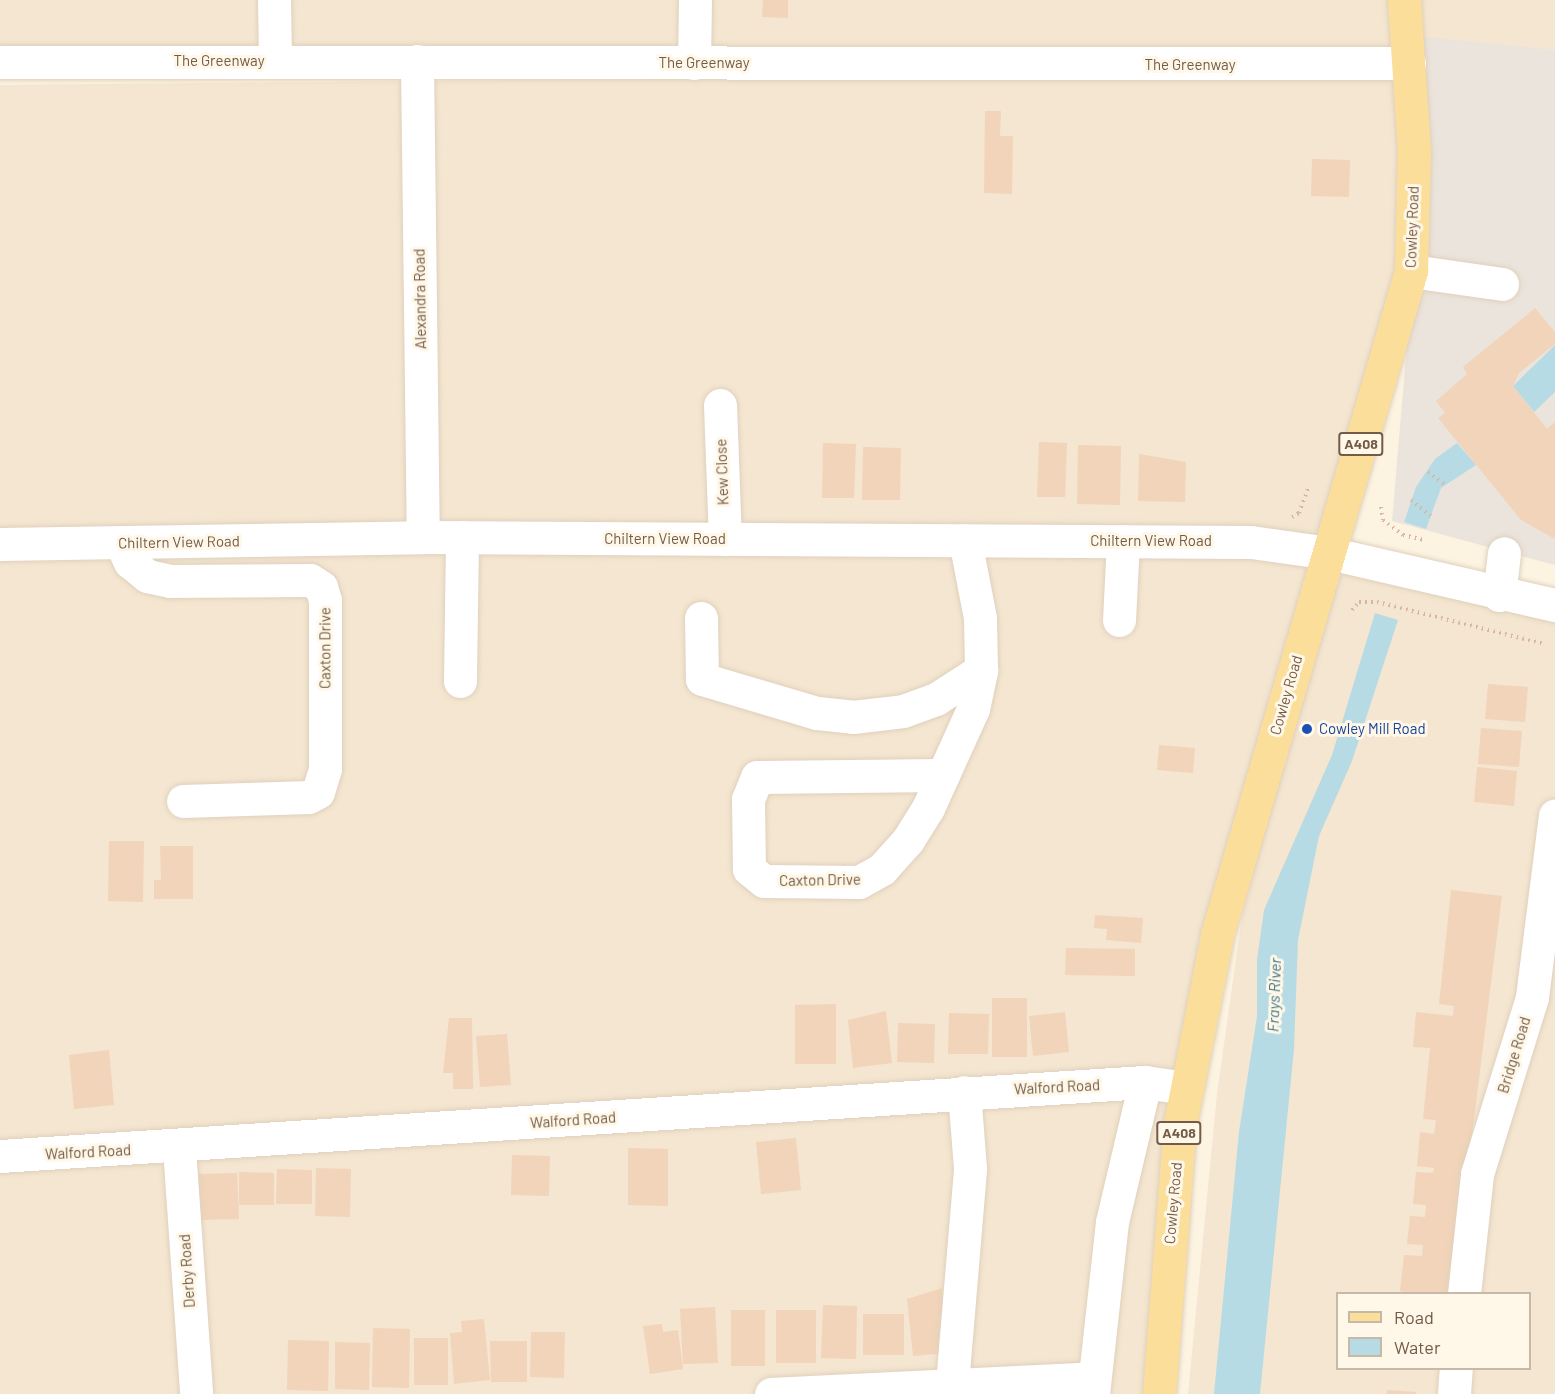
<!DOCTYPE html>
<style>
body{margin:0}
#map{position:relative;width:1555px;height:1394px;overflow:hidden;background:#fcf4e1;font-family:Barlow,sans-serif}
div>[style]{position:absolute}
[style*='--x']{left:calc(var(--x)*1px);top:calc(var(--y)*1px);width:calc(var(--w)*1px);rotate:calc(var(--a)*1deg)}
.residential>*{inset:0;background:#f4e6d0}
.industrial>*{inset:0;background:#ebe4dc}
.water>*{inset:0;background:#b6dbe5}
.building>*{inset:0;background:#f1d4b9}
.path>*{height:4px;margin-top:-2px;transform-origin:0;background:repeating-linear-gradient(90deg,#d6b79c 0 1.5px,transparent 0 6px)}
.roads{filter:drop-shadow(0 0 2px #e0d0bd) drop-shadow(0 0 2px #e0d0bd)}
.minor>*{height:33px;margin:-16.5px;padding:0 16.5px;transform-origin:16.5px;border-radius:16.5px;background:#fff}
.major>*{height:33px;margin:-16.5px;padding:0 16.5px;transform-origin:16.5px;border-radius:16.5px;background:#fbde99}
.dots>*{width:16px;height:16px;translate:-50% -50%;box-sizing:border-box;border:3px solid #fff7e7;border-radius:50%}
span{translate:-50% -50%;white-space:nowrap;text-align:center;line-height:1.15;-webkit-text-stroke:6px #fff7e7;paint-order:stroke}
.shield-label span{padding:2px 4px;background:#fff7e7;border:2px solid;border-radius:4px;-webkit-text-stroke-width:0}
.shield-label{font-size:14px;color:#735b48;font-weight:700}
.street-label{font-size:15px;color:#735b48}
.transit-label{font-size:15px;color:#164399}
.left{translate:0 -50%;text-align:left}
.water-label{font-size:16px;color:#427687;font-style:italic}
.legend{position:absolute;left:1336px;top:1292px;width:195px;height:78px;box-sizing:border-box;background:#fff7e7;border:2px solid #c7b9a7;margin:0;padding:8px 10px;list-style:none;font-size:18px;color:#735b48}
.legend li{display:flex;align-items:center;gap:12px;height:30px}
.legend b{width:30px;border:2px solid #c7b9a7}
</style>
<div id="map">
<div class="residential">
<div style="clip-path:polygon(0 0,1555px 0,1555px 50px,1401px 36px,1403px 57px,0 62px)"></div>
<div style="clip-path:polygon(1395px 72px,1405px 271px,1324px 558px,1200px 935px,1178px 1072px,1154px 1394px,0 1394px,0 85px)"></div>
<div style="clip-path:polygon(evenodd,1337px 559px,1555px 606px,1555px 1394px,1188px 1394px,1217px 1094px,1242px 916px,1337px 559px,1338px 1294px,1530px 1294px,1530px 1368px,1338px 1368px,1338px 1294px)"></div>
</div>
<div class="industrial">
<div style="clip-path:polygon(1417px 36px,1555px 50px,1555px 565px,1392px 521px,1413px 273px)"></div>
</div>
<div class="water">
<div style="clip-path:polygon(1555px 345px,1555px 392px,1534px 412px,1513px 386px)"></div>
<div style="clip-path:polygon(1457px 443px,1476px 465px,1441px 488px,1426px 529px,1404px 522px,1416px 487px,1435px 459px)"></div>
<div style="clip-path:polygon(1375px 613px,1398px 620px,1352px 761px,1319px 836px,1298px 940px,1294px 1049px,1260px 1394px,1214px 1394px,1239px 1132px,1257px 1016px,1257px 960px,1264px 910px,1332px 755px)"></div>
</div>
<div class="building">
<div style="clip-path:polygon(763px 0,788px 0,788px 18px,762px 17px)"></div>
<div style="clip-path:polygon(985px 111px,1001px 111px,1000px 136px,1013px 136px,1012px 194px,984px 193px)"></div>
<div style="clip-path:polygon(1312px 159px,1350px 160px,1349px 197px,1311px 196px)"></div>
<div style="clip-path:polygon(1535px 308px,1555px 332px,1555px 344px,1519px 373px,1513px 386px,1547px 429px,1555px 422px,1555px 539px,1521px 520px,1438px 418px,1445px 413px,1436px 401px,1467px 374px,1463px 367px)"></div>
<div style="clip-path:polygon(1039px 442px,1067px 443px,1065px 497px,1037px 497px)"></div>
<div style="clip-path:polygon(823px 443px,856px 444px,854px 498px,822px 498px)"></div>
<div style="clip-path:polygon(1078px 445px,1121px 446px,1120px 505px,1077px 504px)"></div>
<div style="clip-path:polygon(863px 447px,901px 448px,900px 500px,862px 500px)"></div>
<div style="clip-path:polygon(1139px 454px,1186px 462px,1185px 502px,1138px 501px)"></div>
<div style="clip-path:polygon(1488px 684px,1528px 687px,1525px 722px,1485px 719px)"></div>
<div style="clip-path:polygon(1481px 728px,1522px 731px,1519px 767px,1478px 764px)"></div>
<div style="clip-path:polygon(1159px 745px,1195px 748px,1193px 773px,1157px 770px)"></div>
<div style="clip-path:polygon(1477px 767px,1517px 771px,1514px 806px,1474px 802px)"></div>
<div style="clip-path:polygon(109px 841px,144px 841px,143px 902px,108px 901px)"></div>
<div style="clip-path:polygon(160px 846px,193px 846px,193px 899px,154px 899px,154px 880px,161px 880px)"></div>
<div style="clip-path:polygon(1451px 890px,1502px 896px,1452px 1294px,1410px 1294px,1400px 1291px,1404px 1255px,1422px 1256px,1423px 1245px,1407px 1244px,1410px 1216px,1425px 1217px,1426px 1205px,1413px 1204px,1416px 1172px,1433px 1173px,1434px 1168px,1417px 1166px,1420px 1132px,1434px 1134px,1436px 1120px,1423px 1119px,1430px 1048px,1413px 1047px,1416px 1012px,1453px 1016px,1454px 1006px,1439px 1004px)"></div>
<div style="clip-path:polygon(1095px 915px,1143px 918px,1141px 943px,1106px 940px,1107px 929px,1094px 928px)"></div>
<div style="clip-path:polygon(1066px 948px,1135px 949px,1135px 976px,1065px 975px)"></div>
<div style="clip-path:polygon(992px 998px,1027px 998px,1027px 1057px,992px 1057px)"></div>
<div style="clip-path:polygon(836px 1004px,836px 1064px,795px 1064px,795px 1005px)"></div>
<div style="clip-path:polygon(886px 1011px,892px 1063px,853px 1068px,848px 1020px)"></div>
<div style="clip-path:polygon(1065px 1012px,1069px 1052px,1033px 1056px,1029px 1016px)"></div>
<div style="clip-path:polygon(949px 1013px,989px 1014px,988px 1054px,948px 1054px)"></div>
<div style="clip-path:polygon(449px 1018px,472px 1018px,473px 1089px,453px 1089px,453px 1073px,443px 1073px)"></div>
<div style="clip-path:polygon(898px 1023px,935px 1024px,934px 1063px,897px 1062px)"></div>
<div style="clip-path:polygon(507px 1034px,511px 1085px,480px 1087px,476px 1036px)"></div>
<div style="clip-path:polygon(109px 1050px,114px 1105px,74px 1109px,69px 1055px)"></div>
<div style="clip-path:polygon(796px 1138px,801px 1190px,761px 1194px,756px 1142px)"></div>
<div style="clip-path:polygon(628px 1148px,668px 1149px,668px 1206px,628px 1205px)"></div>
<div style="clip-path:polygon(512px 1155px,550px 1156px,549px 1196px,511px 1195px)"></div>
<div style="clip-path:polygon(316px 1168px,351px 1169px,350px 1217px,315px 1216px)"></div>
<div style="clip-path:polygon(277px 1169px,312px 1170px,312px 1204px,276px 1204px)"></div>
<div style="clip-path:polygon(239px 1172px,274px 1173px,274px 1205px,239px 1205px)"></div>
<div style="clip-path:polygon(237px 1173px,239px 1219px,198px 1220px,196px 1174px)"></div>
<div style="clip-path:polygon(942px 1288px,948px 1353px,913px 1356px,907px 1299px)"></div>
<div style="clip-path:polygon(823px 1305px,857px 1306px,856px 1359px,821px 1358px)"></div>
<div style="clip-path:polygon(715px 1307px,718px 1363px,683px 1364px,680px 1309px)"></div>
<div style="clip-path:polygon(731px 1310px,765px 1310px,765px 1366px,731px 1366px)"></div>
<div style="clip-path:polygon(776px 1310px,816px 1310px,816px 1363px,776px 1363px)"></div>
<div style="clip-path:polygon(863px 1314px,904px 1314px,904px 1355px,863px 1355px)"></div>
<div style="clip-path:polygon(484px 1319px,490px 1380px,454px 1384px,450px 1333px,462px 1332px,461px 1321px)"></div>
<div style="clip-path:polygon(662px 1324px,663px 1332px,678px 1330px,683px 1369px,650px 1374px,643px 1326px)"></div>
<div style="clip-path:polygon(373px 1328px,410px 1329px,409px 1388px,372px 1387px)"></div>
<div style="clip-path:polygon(531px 1332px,565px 1332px,564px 1378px,530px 1377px)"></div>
<div style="clip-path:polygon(414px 1338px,448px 1338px,448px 1385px,414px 1385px)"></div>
<div style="clip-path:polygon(288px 1340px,329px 1341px,328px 1391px,287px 1390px)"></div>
<div style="clip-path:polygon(490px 1341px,527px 1341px,527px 1382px,491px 1382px)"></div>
<div style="clip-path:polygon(335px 1342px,370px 1343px,369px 1390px,335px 1389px)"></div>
<div style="clip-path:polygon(1387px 1390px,1416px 1392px,1416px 1394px,1387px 1394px)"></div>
</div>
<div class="path">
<div style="--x:1428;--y:472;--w:20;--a:37"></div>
<div style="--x:1411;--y:500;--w:26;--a:39"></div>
<div style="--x:1381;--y:507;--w:13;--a:81"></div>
<div style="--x:1383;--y:520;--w:25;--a:37"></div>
<div style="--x:1403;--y:535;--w:22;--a:13"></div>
<div style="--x:1292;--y:517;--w:8;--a:-30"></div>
<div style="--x:1299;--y:513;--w:27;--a:-70"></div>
<div style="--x:1352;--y:610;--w:11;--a:-49"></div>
<div style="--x:1359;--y:602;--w:18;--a:0"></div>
<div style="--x:1377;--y:602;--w:172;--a:14.1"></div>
</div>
<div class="roads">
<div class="minor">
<div style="--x:274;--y:0;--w:60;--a:89"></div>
<div style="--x:417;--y:61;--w:476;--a:89.3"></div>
<div style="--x:0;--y:62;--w:1409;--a:0.04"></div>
<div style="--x:694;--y:63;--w:63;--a:-89.1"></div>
<div style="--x:1411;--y:271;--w:92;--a:8.1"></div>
<div style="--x:720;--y:405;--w:134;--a:87.9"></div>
<div style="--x:121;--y:543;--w:21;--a:65"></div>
<div style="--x:130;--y:562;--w:22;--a:39"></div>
<div style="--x:147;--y:576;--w:24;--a:12"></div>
<div style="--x:170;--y:581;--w:140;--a:-0.4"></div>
<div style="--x:310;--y:580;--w:13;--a:32"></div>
<div style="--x:321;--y:587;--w:14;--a:73"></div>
<div style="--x:325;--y:600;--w:169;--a:90"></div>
<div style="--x:325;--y:769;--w:24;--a:107"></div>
<div style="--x:318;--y:792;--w:11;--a:153"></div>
<div style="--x:308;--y:797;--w:125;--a:178.2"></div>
<div style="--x:0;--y:544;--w:423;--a:-0.9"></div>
<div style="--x:423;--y:537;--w:828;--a:0.35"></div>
<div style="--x:1251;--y:542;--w:79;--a:8"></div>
<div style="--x:1329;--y:553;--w:232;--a:13"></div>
<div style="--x:1499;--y:595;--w:42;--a:-83.2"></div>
<div style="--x:701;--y:618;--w:61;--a:89.1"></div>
<div style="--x:702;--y:679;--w:120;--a:16.5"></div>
<div style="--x:817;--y:713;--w:36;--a:6"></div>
<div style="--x:853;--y:717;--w:50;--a:-6.8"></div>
<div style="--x:903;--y:711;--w:35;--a:-20"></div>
<div style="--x:936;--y:699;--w:54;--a:-32.8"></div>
<div style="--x:1119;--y:620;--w:79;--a:-87.1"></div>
<div style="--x:460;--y:681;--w:144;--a:-89.2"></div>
<div style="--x:943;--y:775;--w:186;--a:179.4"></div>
<div style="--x:757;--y:777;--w:24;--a:112"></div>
<div style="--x:748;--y:799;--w:70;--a:89.2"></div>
<div style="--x:749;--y:869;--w:19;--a:39"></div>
<div style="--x:764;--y:881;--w:95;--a:0.6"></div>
<div style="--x:859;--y:882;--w:26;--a:-29"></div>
<div style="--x:882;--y:869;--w:39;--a:-48"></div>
<div style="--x:908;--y:840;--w:38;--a:-58"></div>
<div style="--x:928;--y:808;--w:109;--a:-65.6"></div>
<div style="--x:973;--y:709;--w:40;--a:-78"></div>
<div style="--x:981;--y:670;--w:52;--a:-91.1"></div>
<div style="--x:980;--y:618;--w:79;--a:-100.9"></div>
<div style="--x:179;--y:1148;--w:247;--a:86"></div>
<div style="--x:0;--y:1156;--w:1147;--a:-3.7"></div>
<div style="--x:1464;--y:1294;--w:121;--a:-83.8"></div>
<div style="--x:1477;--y:1174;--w:185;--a:-72.7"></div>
<div style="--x:1532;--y:997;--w:183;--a:-82.8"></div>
<div style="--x:952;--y:1384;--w:217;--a:-85.2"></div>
<div style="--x:970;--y:1168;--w:76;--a:-94.5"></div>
<div style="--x:771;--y:1394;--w:322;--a:-2.8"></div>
<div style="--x:1093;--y:1394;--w:173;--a:-83.7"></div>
<div style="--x:1112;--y:1222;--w:144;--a:-76.7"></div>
<div style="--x:1145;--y:1082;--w:40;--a:8.5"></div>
<div style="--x:1454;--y:1394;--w:26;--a:-86"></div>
</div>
<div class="major">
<div style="--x:1159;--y:1394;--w:271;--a:-85.6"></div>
<div style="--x:1180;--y:1124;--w:193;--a:-78.9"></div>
<div style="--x:1217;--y:935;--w:692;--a:-73.71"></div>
<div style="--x:1411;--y:271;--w:120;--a:-88.6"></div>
<div style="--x:1414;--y:151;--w:151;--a:-93.8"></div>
</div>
</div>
<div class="dots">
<div style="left:1307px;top:729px;background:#1a4fb4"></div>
</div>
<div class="shield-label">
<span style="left:1361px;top:444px">A408</span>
<span style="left:1179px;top:1133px">A408</span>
</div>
<div class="street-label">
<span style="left:219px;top:61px">The Greenway</span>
<span style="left:704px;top:63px">The Greenway</span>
<span style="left:1190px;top:65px">The Greenway</span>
<span style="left:1412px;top:227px;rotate:-88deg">Cowley Road</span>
<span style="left:420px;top:299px;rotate:-91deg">Alexandra Road</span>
<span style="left:722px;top:472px;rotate:-92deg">Kew Close</span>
<span style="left:665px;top:539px">Chiltern View Road</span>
<span style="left:1151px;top:541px">Chiltern View Road</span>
<span style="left:179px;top:542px;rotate:-1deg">Chiltern View Road</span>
<span style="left:325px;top:648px;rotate:-90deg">Caxton Drive</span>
<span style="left:1286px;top:695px;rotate:-74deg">Cowley Road</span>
<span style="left:820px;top:880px;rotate:-1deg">Caxton Drive</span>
<span style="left:1514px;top:1055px;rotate:-73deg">Bridge Road</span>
<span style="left:1057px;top:1087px;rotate:-3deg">Walford Road</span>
<span style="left:573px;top:1120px;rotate:-4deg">Walford Road</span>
<span style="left:88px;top:1152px;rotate:-3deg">Walford Road</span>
<span style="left:1173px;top:1203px;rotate:-85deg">Cowley Road</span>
<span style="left:187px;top:1271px;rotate:-94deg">Derby Road</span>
</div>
<div class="transit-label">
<span class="left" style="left:1319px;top:729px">Cowley Mill Road</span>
</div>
<div class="water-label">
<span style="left:1274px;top:995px;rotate:-88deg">Frays River</span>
</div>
<ul class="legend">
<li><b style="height:8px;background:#fbde99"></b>Road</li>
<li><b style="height:16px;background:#b6dbe5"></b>Water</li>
</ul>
</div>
